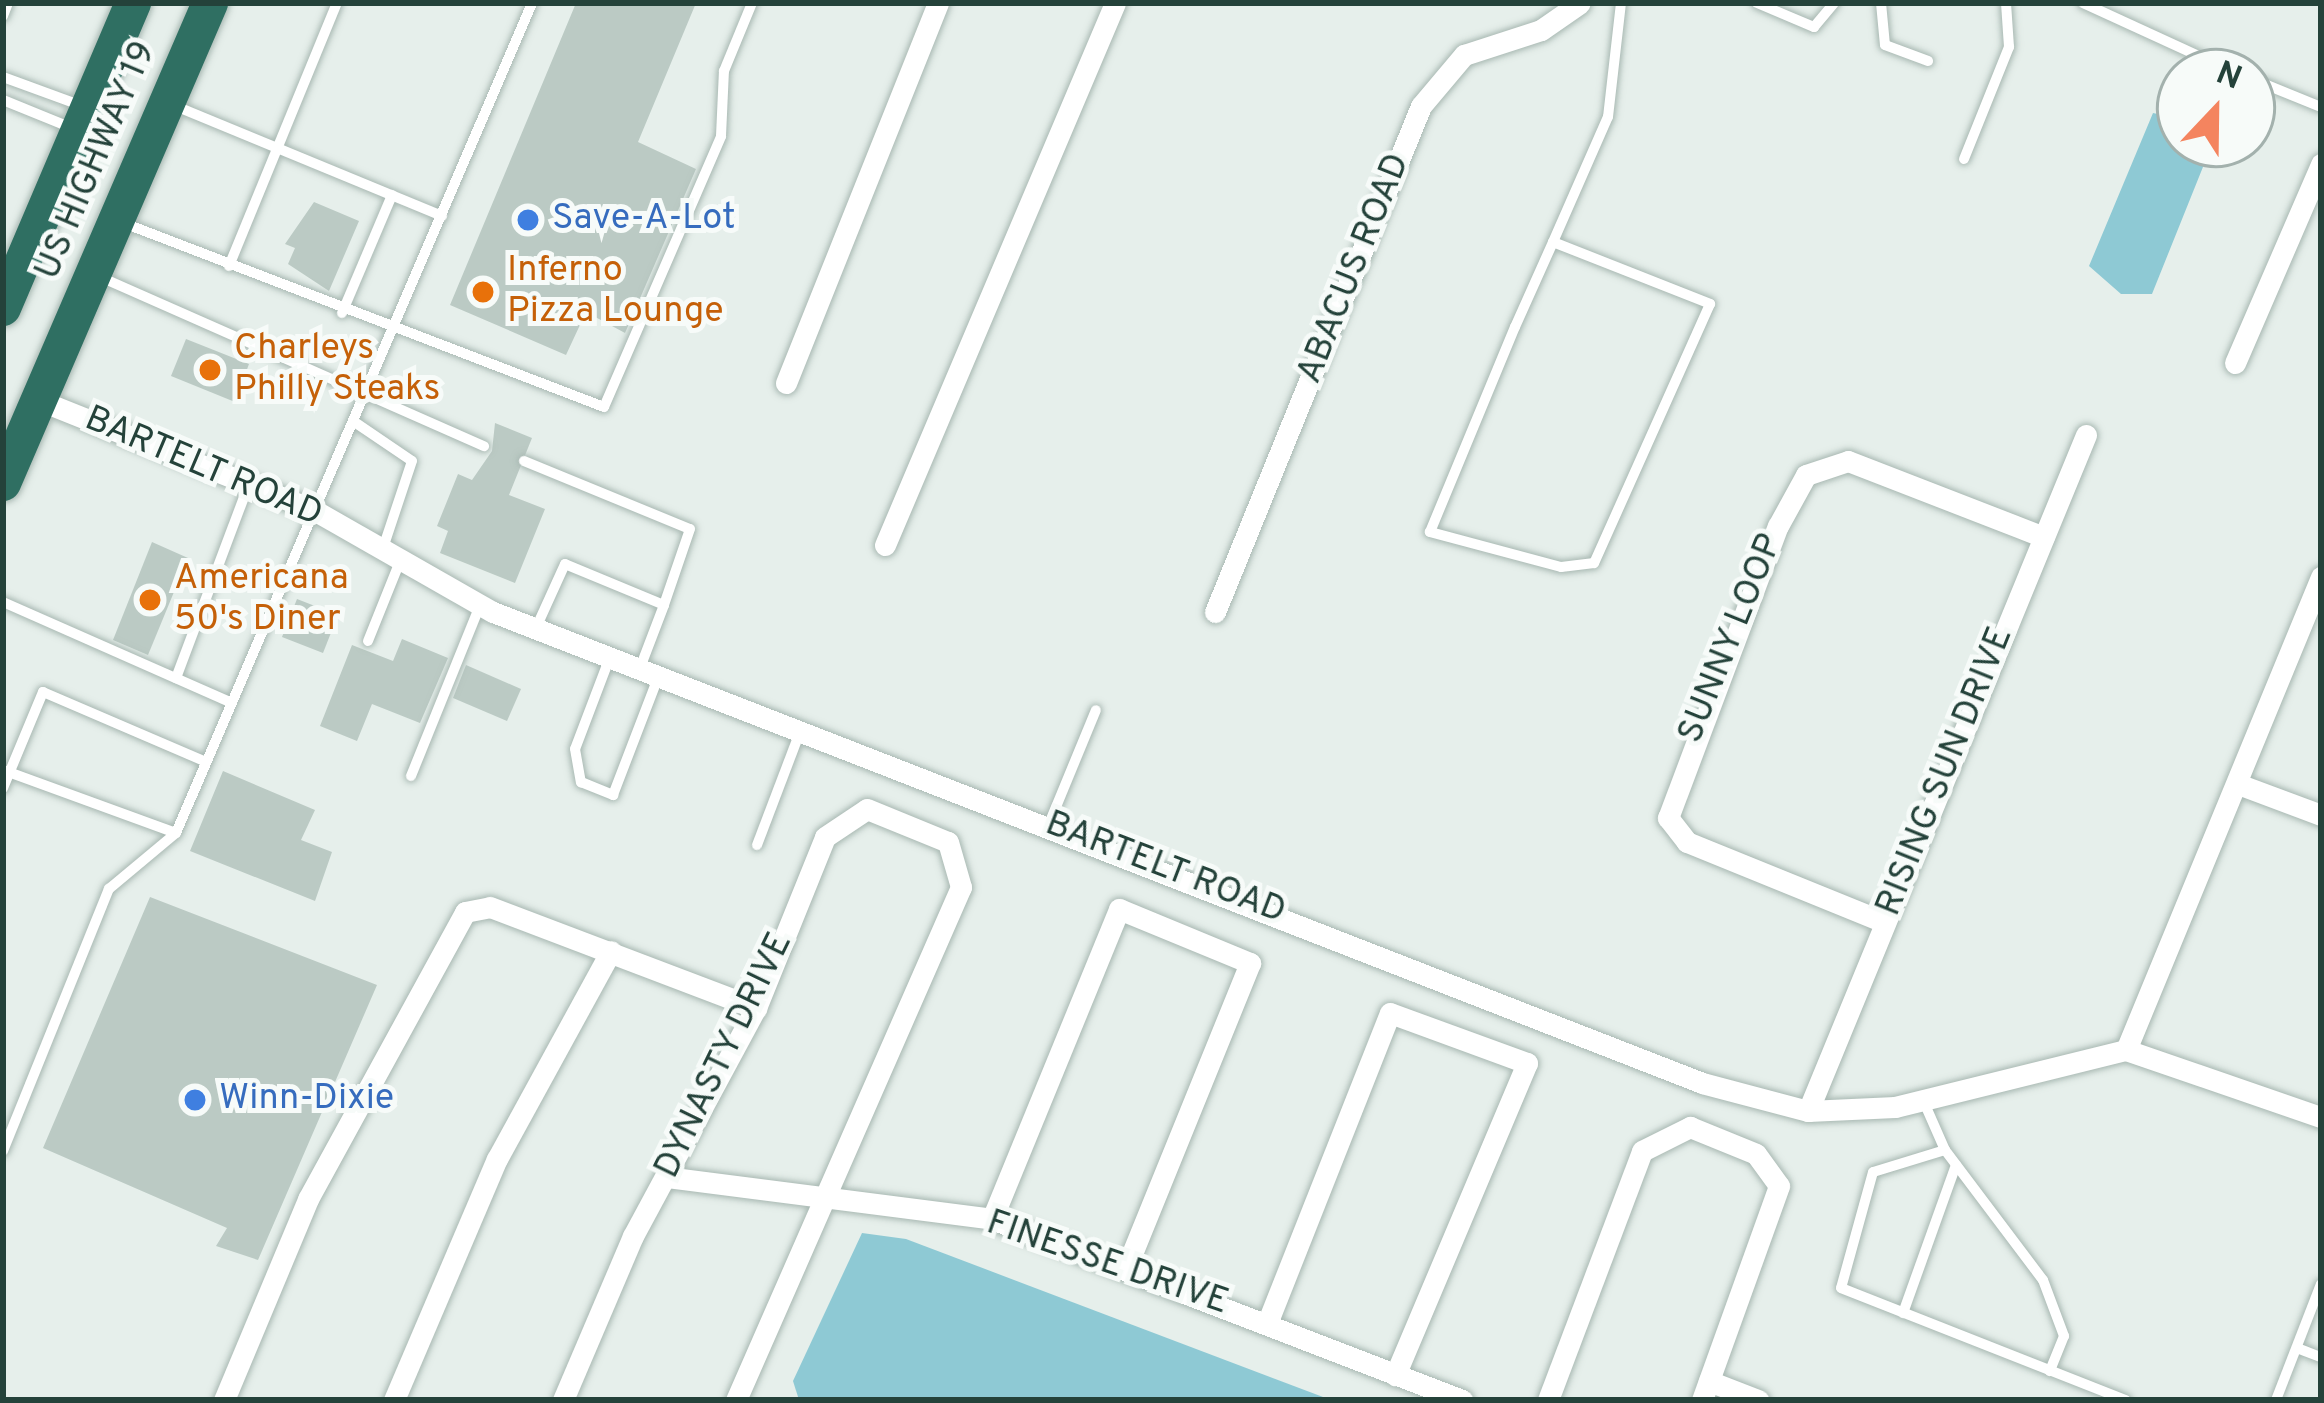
<!DOCTYPE html>
<style>
body{margin:0}
#map{position:relative;width:2324px;height:1403px;overflow:hidden;background:#e6efeb;font-family:Overpass,sans-serif}
div>[style]{position:absolute}
[style*='--x']{left:calc(var(--x)*1px);top:calc(var(--y)*1px);width:calc(var(--w)*1px);rotate:calc(var(--a)*1deg)}
.water>*{inset:0;background:#8ec9d4}
.building>*{inset:0;background:#bbcac4}
.roads{filter:drop-shadow(0 0 3px #a8b8b2) drop-shadow(0 0 3px #a8b8b2)}
.lane>*{height:10px;margin:-5px;padding:0 5px;transform-origin:5px;border-radius:5px;background:#fff}
.street>*{height:21px;margin:-10.5px;padding:0 10.5px;transform-origin:10.5px;border-radius:10.5px;background:#fff}
.highway>*{height:36px;margin:-18px;padding:0 18px;transform-origin:18px;border-radius:18px;background:#2f6f62}
.dots>*{width:33px;height:33px;translate:-50% -50%;box-sizing:border-box;border:6px solid #f7fbf9;border-radius:50%}
span{translate:-50% -50%;white-space:nowrap;text-align:center;line-height:1.15;-webkit-text-stroke:10px #f7fbf9;paint-order:stroke}
.street-label{font-size:36px;color:#24423a}
.shop-label{font-size:36px;color:#366cbe}
.left{translate:0 -50%;text-align:left}
.food-label{font-size:36px;color:#c56008}
.frame{position:absolute;inset:0;border:6px solid #24423a;pointer-events:none}
.north{position:absolute;left:2156px;top:48px;width:120px;height:120px;box-sizing:border-box;background:#f7fbf9;border:3px solid #a3b1ad;border-radius:50%;rotate:22deg;font-size:33px;font-weight:700;line-height:48px;text-align:center;color:#24423a}
.north::after{content:'';display:block;margin:auto;width:42px;height:54px;background:#f4845f;clip-path:polygon(50% 0,100% 100%,50% 72%,0 100%)}
</style>
<div id="map">
<div class="water">
<div style="clip-path:polygon(2153px 113px,2180px 119px,2180px 144px,2209px 152px,2152px 294px,2121px 294px,2089px 266px)"></div>
<div style="clip-path:polygon(862px 1233px,906px 1239px,1331px 1400px,799px 1400px,793px 1381px)"></div>
</div>
<div class="building">
<div style="clip-path:polygon(576px 3px,696px 3px,638px 142px,696px 169px,625px 333px,586px 312px,566px 355px,450px 305px)"></div>
<div style="clip-path:polygon(314px 202px,359px 221px,329px 291px,288px 264px,295px 248px,285px 244px)"></div>
<div style="clip-path:polygon(186px 339px,249px 364px,235px 402px,171px 376px)"></div>
<div style="clip-path:polygon(495px 423px,532px 438px,509px 495px,545px 509px,515px 583px,440px 553px,448px 531px,437px 526px,458px 474px,472px 480px,492px 451px)"></div>
<div style="clip-path:polygon(152px 542px,188px 558px,148px 655px,113px 640px)"></div>
<div style="clip-path:polygon(297px 599px,338px 615px,323px 653px,282px 637px)"></div>
<div style="clip-path:polygon(402px 639px,448px 658px,420px 723px,372px 704px,357px 741px,320px 726px,352px 645px,393px 661px)"></div>
<div style="clip-path:polygon(466px 665px,521px 689px,507px 721px,453px 698px)"></div>
<div style="clip-path:polygon(223px 771px,315px 810px,301px 840px,332px 852px,315px 901px,190px 851px)"></div>
<div style="clip-path:polygon(150px 897px,377px 985px,258px 1260px,216px 1246px,227px 1228px,43px 1148px)"></div>
</div>
<div class="roads">
<div class="lane">
<div style="--x:1757;--y:3;--w:62;--a:22.8"></div>
<div style="--x:1814;--y:27;--w:31;--a:-50"></div>
<div style="--x:1881;--y:3;--w:42;--a:84.6"></div>
<div style="--x:1885;--y:45;--w:46;--a:20.4"></div>
<div style="--x:2083;--y:3;--w:166;--a:24.6"></div>
<div style="--x:3;--y:16;--w:14;--a:-69"></div>
<div style="--x:3;--y:77;--w:87;--a:20.1"></div>
<div style="--x:2252;--y:79;--w:74;--a:22.1"></div>
<div style="--x:3;--y:100;--w:74;--a:22.1"></div>
<div style="--x:173;--y:105;--w:291;--a:22.4"></div>
<div style="--x:1964;--y:159;--w:121;--a:-68.1"></div>
<div style="--x:2009;--y:47;--w:44;--a:-93.9"></div>
<div style="--x:121;--y:222;--w:517;--a:20.96"></div>
<div style="--x:604;--y:407;--w:295;--a:-66.6"></div>
<div style="--x:721;--y:136;--w:65;--a:-87.4"></div>
<div style="--x:724;--y:71;--w:74;--a:-67.6"></div>
<div style="--x:1553;--y:242;--w:169;--a:21.5"></div>
<div style="--x:1710;--y:304;--w:284;--a:114.1"></div>
<div style="--x:1594;--y:563;--w:33;--a:173"></div>
<div style="--x:1561;--y:567;--w:136;--a:-165"></div>
<div style="--x:1430;--y:532;--w:222;--a:-67.5"></div>
<div style="--x:1515;--y:327;--w:93;--a:-65.9"></div>
<div style="--x:1553;--y:242;--w:137;--a:-66.3"></div>
<div style="--x:1608;--y:117;--w:115;--a:-83.5"></div>
<div style="--x:229;--y:266;--w:284;--a:-67.7"></div>
<div style="--x:98;--y:276;--w:422;--a:23.8"></div>
<div style="--x:342;--y:313;--w:128;--a:-67"></div>
<div style="--x:353;--y:421;--w:71;--a:34.1"></div>
<div style="--x:412;--y:461;--w:92;--a:108.4"></div>
<div style="--x:524;--y:461;--w:179;--a:22.3"></div>
<div style="--x:690;--y:529;--w:80;--a:108.9"></div>
<div style="--x:664;--y:605;--w:107;--a:-157.5"></div>
<div style="--x:565;--y:564;--w:70;--a:114.4"></div>
<div style="--x:3;--y:602;--w:250;--a:23.8"></div>
<div style="--x:368;--y:641;--w:83;--a:-68.1"></div>
<div style="--x:610;--y:657;--w:98;--a:110.8"></div>
<div style="--x:575;--y:749;--w:34;--a:80"></div>
<div style="--x:581;--y:782;--w:35;--a:22"></div>
<div style="--x:613;--y:795;--w:129;--a:-69"></div>
<div style="--x:640;--y:668;--w:67;--a:-69.1"></div>
<div style="--x:176;--y:678;--w:207;--a:-69.4"></div>
<div style="--x:3;--y:770;--w:184;--a:20"></div>
<div style="--x:411;--y:776;--w:184;--a:-68"></div>
<div style="--x:3;--y:788;--w:104;--a:-67.4"></div>
<div style="--x:43;--y:692;--w:177;--a:23.2"></div>
<div style="--x:1049;--y:824;--w:123;--a:-67.6"></div>
<div style="--x:757;--y:845;--w:121;--a:-69.2"></div>
<div style="--x:1923;--y:1100;--w:55;--a:66.3"></div>
<div style="--x:1945;--y:1150;--w:163;--a:53"></div>
<div style="--x:2043;--y:1280;--w:60;--a:69.4"></div>
<div style="--x:2064;--y:1336;--w:38;--a:112"></div>
<div style="--x:1945;--y:1150;--w:75;--a:163"></div>
<div style="--x:1873;--y:1172;--w:120;--a:105.4"></div>
<div style="--x:1841;--y:1288;--w:306;--a:21.5"></div>
<div style="--x:3;--y:1151;--w:283;--a:-68"></div>
<div style="--x:109;--y:889;--w:87;--a:-39.9"></div>
<div style="--x:176;--y:833;--w:903;--a:-66.78"></div>
<div style="--x:1903;--y:1313;--w:157;--a:-70.3"></div>
<div style="--x:2297;--y:1348;--w:26;--a:21"></div>
<div style="--x:2276;--y:1400;--w:124;--a:-68.8"></div>
</div>
<div class="street">
<div style="--x:2235;--y:363;--w:217;--a:-66.6"></div>
<div style="--x:786;--y:383;--w:409;--a:-68.2"></div>
<div style="--x:41;--y:401;--w:294;--a:21.8"></div>
<div style="--x:314;--y:510;--w:206;--a:29.7"></div>
<div style="--x:493;--y:612;--w:1298;--a:21.28"></div>
<div style="--x:1702;--y:1083;--w:110;--a:14.8"></div>
<div style="--x:1808;--y:1111;--w:87;--a:-2.6"></div>
<div style="--x:1895;--y:1107;--w:238;--a:-13.9"></div>
<div style="--x:2126;--y:1050;--w:206;--a:19"></div>
<div style="--x:885;--y:545;--w:589;--a:-67.01"></div>
<div style="--x:1215;--y:612;--w:546;--a:-67.85"></div>
<div style="--x:1421;--y:106;--w:67;--a:-49.9"></div>
<div style="--x:1464;--y:55;--w:81;--a:-18"></div>
<div style="--x:1541;--y:30;--w:47;--a:-34.7"></div>
<div style="--x:2238;--y:784;--w:89;--a:20.5"></div>
<div style="--x:1884;--y:922;--w:213;--a:-157.9"></div>
<div style="--x:1687;--y:842;--w:31;--a:-128"></div>
<div style="--x:1668;--y:818;--w:312;--a:-69.4"></div>
<div style="--x:1778;--y:526;--w:58;--a:-61.2"></div>
<div style="--x:1806;--y:475;--w:44;--a:-18.4"></div>
<div style="--x:1848;--y:461;--w:210;--a:21.2"></div>
<div style="--x:2126;--y:1050;--w:512;--a:-67.6"></div>
<div style="--x:1808;--y:1111;--w:731;--a:-67.65"></div>
<div style="--x:666;--y:1177;--w:329;--a:7.3"></div>
<div style="--x:992;--y:1219;--w:504;--a:21.06"></div>
<div style="--x:992;--y:1219;--w:335;--a:-67.7"></div>
<div style="--x:1119;--y:909;--w:142;--a:22.4"></div>
<div style="--x:1250;--y:963;--w:330;--a:112.1"></div>
<div style="--x:1268;--y:1321;--w:331;--a:-68.4"></div>
<div style="--x:1390;--y:1013;--w:146;--a:20.1"></div>
<div style="--x:1527;--y:1063;--w:339;--a:112.9"></div>
<div style="--x:1709;--y:1381;--w:53;--a:21.2"></div>
<div style="--x:224;--y:1400;--w:218;--a:-67.3"></div>
<div style="--x:308;--y:1199;--w:327;--a:-61.3"></div>
<div style="--x:465;--y:912;--w:25;--a:-11"></div>
<div style="--x:490;--y:907;--w:285;--a:20.8"></div>
<div style="--x:394;--y:1400;--w:262;--a:-66.9"></div>
<div style="--x:497;--y:1159;--w:237;--a:-61.3"></div>
<div style="--x:563;--y:1400;--w:178;--a:-66.9"></div>
<div style="--x:633;--y:1236;--w:259;--a:-61.7"></div>
<div style="--x:756;--y:1008;--w:184;--a:-68"></div>
<div style="--x:825;--y:837;--w:50;--a:-33.7"></div>
<div style="--x:867;--y:809;--w:87;--a:22.2"></div>
<div style="--x:948;--y:842;--w:47;--a:73.9"></div>
<div style="--x:961;--y:887;--w:560;--a:113.68"></div>
<div style="--x:1548;--y:1400;--w:266;--a:-69.3"></div>
<div style="--x:1642;--y:1151;--w:54;--a:-26.6"></div>
<div style="--x:1690;--y:1127;--w:71;--a:22.2"></div>
<div style="--x:1756;--y:1154;--w:39;--a:54"></div>
<div style="--x:1779;--y:1186;--w:227;--a:109.8"></div>
</div>
<div class="highway">
<div style="--x:3;--y:308;--w:332;--a:-66.9"></div>
<div style="--x:3;--y:483;--w:523;--a:-66.67"></div>
</div>
</div>
<div class="dots">
<div style="left:528px;top:220px;background:#3f7fe0"></div>
<div style="left:483px;top:292px;background:#e8710a"></div>
<div style="left:210px;top:370px;background:#e8710a"></div>
<div style="left:150px;top:600px;background:#e8710a"></div>
<div style="left:195px;top:1100px;background:#3f7fe0"></div>
</div>
<div class="street-label">
<span style="left:97px;top:161px;rotate:-67deg">US HIGHWAY 19</span>
<span style="left:1355px;top:269px;rotate:-68deg">ABACUS ROAD</span>
<span style="left:203px;top:468px;rotate:23deg">BARTELT ROAD</span>
<span style="left:1732px;top:639px;rotate:-68deg">SUNNY LOOP</span>
<span style="left:1946px;top:772px;rotate:-68deg">RISING SUN DRIVE</span>
<span style="left:1165px;top:869px;rotate:21deg">BARTELT ROAD</span>
<span style="left:725px;top:1056px;rotate:-64deg">DYNASTY DRIVE</span>
<span style="left:1107px;top:1264px;rotate:19deg">FINESSE DRIVE</span>
</div>
<div class="shop-label">
<span class="left" style="left:552px;top:220px">Save-A-Lot</span>
<span class="left" style="left:219px;top:1100px">Winn-Dixie</span>
</div>
<div class="food-label">
<span class="left" style="left:507px;top:292px">Inferno<br>Pizza Lounge</span>
<span class="left" style="left:234px;top:370px">Charleys<br>Philly Steaks</span>
<span class="left" style="left:174px;top:600px">Americana<br>50's Diner</span>
</div>
<div class="frame"></div>
<div class="north">N</div>
</div>
